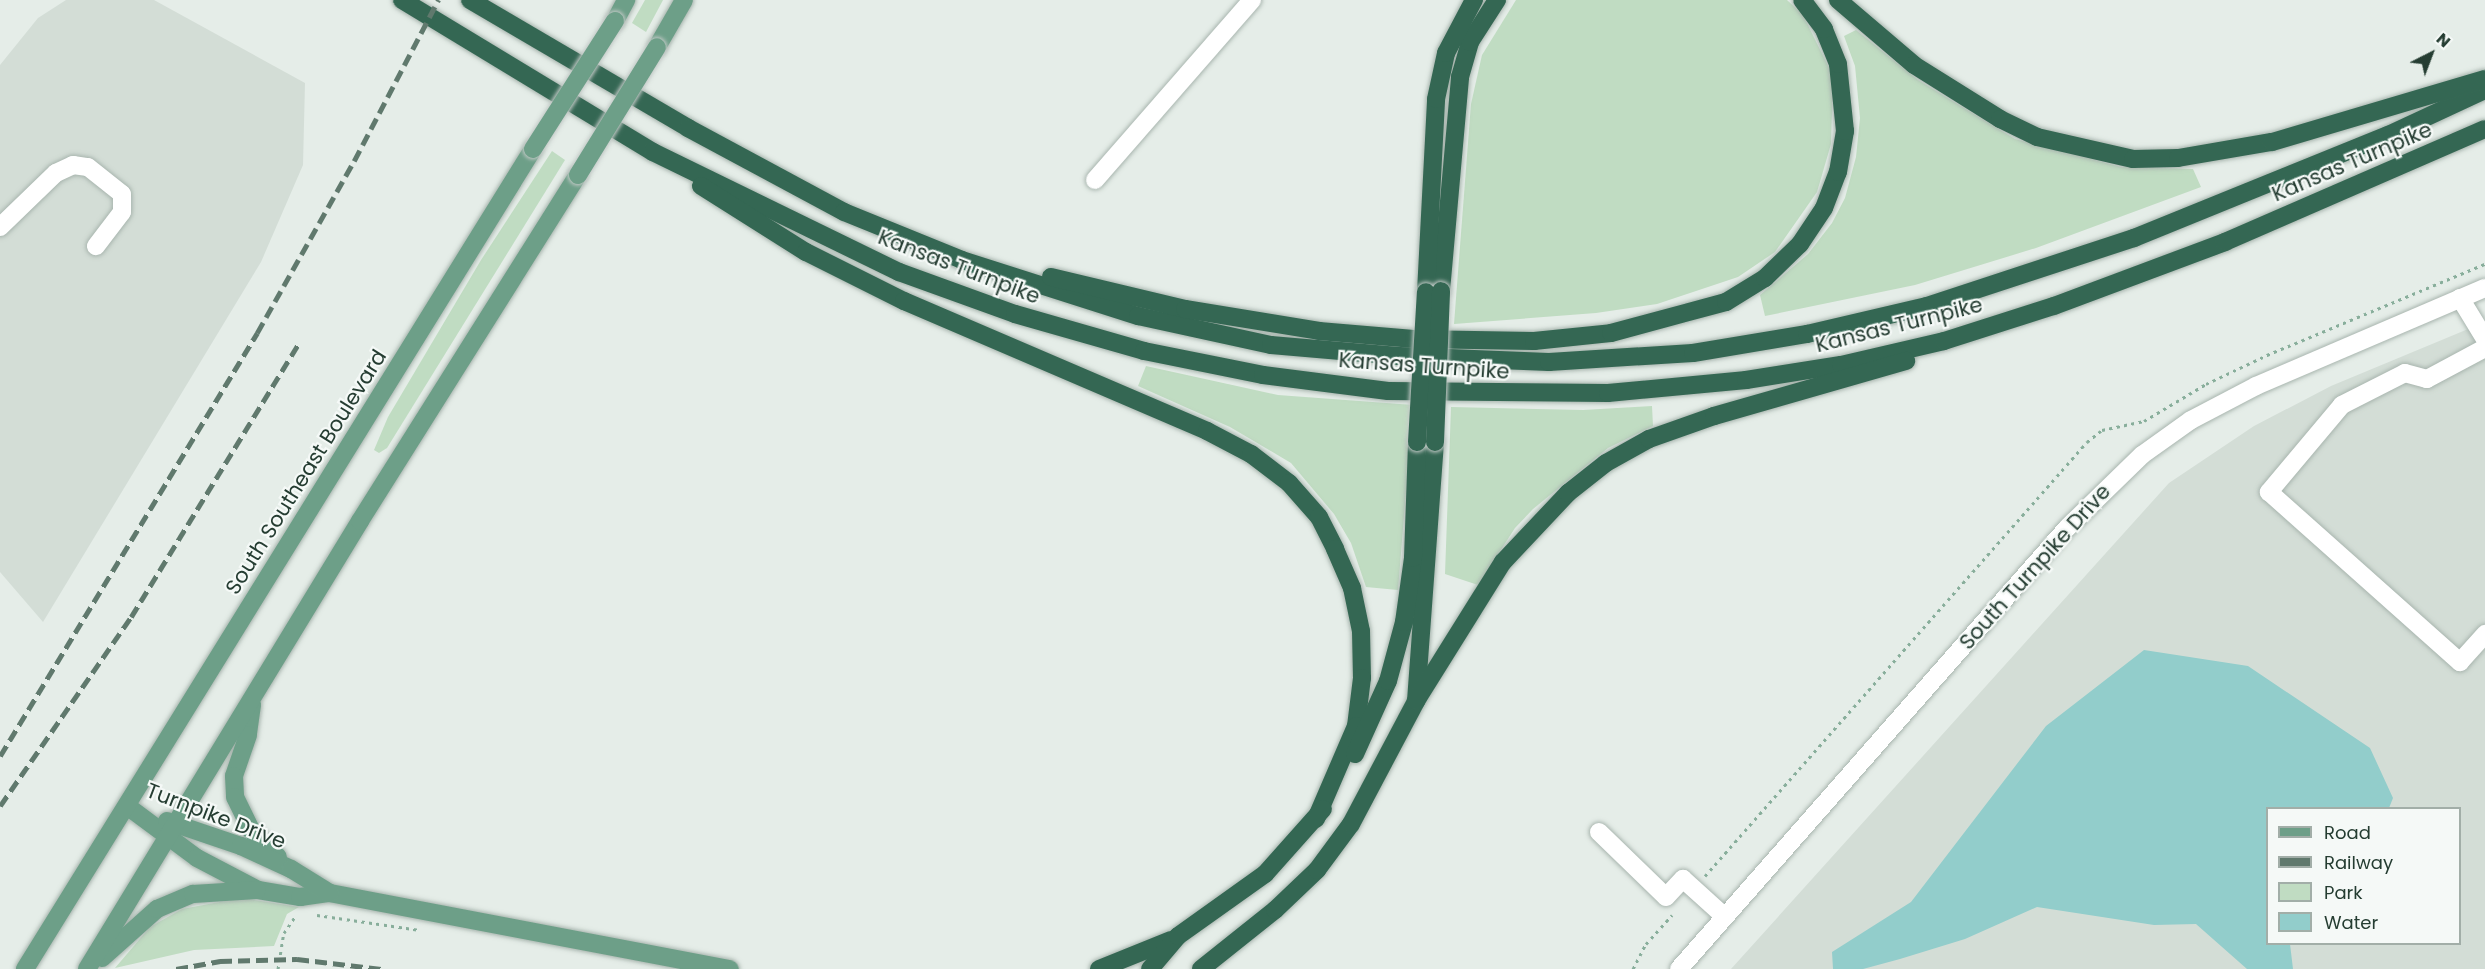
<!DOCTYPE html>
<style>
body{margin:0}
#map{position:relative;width:2485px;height:969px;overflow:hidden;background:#e5ede8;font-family:Poppins,sans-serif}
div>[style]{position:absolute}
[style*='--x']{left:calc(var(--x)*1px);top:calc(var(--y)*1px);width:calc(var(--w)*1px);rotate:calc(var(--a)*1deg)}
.built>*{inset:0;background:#d3ddd6}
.green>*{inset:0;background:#c0dcc2}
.water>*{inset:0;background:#92cdcb}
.path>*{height:3px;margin-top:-1.5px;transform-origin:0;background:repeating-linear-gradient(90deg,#88ae9b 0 3px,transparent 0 7.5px)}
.roads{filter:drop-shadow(0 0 2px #a8b5ae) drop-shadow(0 0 2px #a8b5ae)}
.minor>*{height:18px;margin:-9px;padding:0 9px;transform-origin:9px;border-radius:9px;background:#fff}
.major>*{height:18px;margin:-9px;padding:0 9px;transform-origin:9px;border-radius:9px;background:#6d9f88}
.highway>*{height:18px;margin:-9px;padding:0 9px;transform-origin:9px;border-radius:9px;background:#346753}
.rail>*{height:4.5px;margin-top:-2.25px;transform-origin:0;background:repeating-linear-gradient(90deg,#60796d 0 12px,transparent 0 18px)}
.bridges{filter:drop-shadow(0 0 2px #c2c9c6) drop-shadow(0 0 2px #c2c9c6)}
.major-bridge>*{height:18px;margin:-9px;padding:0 9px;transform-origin:9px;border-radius:9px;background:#6d9f88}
.highway-bridge>*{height:18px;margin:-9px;padding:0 9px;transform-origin:9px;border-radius:9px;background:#346753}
span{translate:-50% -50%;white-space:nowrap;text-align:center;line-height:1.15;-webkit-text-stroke:4.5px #f5f9f7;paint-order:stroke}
.street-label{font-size:21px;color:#253d32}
.legend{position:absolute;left:2266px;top:807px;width:195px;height:138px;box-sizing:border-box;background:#f5f9f7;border:2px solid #a2aea8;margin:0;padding:8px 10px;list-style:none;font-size:18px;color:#253d32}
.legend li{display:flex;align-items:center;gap:12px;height:30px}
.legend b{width:30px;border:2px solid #a2aea8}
.north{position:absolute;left:2401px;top:24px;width:60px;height:60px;-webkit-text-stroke:4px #f5f9f7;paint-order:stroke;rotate:42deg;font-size:16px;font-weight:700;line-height:24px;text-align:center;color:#253d32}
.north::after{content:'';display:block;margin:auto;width:21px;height:27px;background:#253d32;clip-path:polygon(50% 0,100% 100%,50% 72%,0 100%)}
</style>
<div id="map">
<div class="built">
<div style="clip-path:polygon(66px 0,154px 0,305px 83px,303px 165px,261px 262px,43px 622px,0 572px,0 65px,38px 18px)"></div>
<div style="clip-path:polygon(evenodd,2485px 322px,2485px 969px,1731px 969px,2169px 483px,2254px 426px,2331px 386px,2485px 322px,2268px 808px,2460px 808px,2460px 944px,2268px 944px,2268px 808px)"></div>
</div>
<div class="green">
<div style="clip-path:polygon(645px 0,663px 0,646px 32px,632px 23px)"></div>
<div style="clip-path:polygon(1516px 0,1787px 0,1803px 15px,1833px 76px,1831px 144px,1817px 192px,1775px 252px,1738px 277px,1657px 304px,1596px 313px,1454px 324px,1471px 104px,1482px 55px)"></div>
<div style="clip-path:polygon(1856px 30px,1918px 80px,2015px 139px,2121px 167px,2193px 169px,2201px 187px,2036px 248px,1915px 285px,1765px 316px,1760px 295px,1808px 254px,1832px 223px,1845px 198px,1856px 157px,1860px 118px,1855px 66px,1844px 36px)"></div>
<div style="clip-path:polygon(552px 151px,565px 160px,387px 448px,379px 453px,374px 450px,388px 417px,481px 260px)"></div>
<div style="clip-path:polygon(1146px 366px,1278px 395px,1413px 405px,1398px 590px,1366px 587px,1351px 543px,1334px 514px,1291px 463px,1230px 427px,1138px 386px)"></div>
<div style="clip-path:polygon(1652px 406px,1653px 426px,1608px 448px,1533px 509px,1515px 528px,1478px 585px,1445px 574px,1451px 407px,1583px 410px)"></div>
<div style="clip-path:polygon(241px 898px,299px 907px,287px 914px,274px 946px,194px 950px,115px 968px,150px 927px,182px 909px)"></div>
</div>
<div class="water">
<div style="clip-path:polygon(2144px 650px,2248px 666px,2370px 748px,2393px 798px,2389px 808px,2268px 808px,2268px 944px,2290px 944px,2293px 969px,2247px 969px,2196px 924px,2154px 925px,2037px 907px,1965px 939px,1900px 959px,1863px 969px,1833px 969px,1832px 952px,1911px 902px,2046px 726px)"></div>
</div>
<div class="path">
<div style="--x:1705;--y:876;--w:578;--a:-48.65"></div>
<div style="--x:2087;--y:442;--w:19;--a:-39"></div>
<div style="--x:2102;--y:430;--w:43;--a:-12.1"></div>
<div style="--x:2144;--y:421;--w:72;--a:-30.8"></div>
<div style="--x:2206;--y:384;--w:68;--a:-25.4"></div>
<div style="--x:2267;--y:355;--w:236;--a:-22.7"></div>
<div style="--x:317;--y:915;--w:104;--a:8.3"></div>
<div style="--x:278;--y:969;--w:36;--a:-81"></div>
<div style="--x:284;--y:933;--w:22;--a:-56"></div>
<div style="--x:1633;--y:969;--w:28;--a:-63"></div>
<div style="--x:1646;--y:944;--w:39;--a:-48"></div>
</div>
<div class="roads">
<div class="minor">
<div style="--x:1095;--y:180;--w:239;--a:-48.9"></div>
<div style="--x:0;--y:227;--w:78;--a:-44"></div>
<div style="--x:56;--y:173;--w:19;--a:-25"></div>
<div style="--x:73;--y:165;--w:15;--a:8"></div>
<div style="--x:88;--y:167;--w:43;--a:38.5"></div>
<div style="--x:122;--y:194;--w:18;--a:90"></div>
<div style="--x:122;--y:212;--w:43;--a:127.4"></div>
<div style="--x:2460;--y:298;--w:48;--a:58.6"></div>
<div style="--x:2485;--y:348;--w:66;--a:151.9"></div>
<div style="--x:2427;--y:379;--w:23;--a:-165"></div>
<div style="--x:2405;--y:373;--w:71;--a:153.1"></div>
<div style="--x:2342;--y:405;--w:114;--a:130"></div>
<div style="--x:2269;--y:492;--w:256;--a:41.7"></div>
<div style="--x:2460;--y:662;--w:38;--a:-48"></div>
<div style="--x:1599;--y:832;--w:93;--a:44.1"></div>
<div style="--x:1666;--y:897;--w:25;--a:-47"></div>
<div style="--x:1683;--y:879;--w:55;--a:42.1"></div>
<div style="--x:1679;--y:969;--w:587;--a:-48.66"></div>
<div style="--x:2067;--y:528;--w:105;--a:-44.2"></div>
<div style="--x:2142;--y:455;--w:60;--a:-35.5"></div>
<div style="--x:2191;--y:420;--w:73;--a:-27.6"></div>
<div style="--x:2256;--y:386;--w:249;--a:-23.2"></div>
</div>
<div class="major">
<div style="--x:615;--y:21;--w:24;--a:-62"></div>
<div style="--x:657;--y:47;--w:54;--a:-60.1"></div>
<div style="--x:252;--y:705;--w:30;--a:98"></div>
<div style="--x:248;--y:735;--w:43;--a:108.9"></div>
<div style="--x:234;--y:776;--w:21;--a:87"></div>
<div style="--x:235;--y:797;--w:37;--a:64"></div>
<div style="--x:251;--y:830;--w:38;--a:45"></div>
<div style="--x:127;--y:806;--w:87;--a:36.6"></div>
<div style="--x:197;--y:858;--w:69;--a:27.7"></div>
<div style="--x:258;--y:890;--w:43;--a:9.5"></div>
<div style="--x:300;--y:897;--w:30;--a:-8"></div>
<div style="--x:330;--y:893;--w:407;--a:10.8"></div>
<div style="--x:167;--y:821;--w:78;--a:18.7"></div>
<div style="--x:241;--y:846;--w:55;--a:24.7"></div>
<div style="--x:291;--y:869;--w:46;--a:31.6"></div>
<div style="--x:102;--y:958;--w:74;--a:-41.7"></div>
<div style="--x:157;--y:909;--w:39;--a:-23"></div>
<div style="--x:193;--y:894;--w:64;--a:-3.6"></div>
<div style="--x:25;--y:969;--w:965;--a:-58.22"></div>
<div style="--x:87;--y:969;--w:525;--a:-58.64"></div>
<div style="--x:360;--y:521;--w:409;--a:-57.8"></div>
</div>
<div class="highway">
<div style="--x:402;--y:0;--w:293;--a:31.2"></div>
<div style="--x:653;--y:152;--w:274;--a:26"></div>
<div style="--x:899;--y:272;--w:123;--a:19.9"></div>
<div style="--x:1015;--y:314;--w:134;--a:16"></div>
<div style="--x:1144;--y:351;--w:121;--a:11.4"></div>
<div style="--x:1263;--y:375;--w:126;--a:7.3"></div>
<div style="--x:1388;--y:391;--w:220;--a:0.5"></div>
<div style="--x:1608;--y:393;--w:139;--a:-5.4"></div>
<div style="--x:1746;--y:380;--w:96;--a:-9"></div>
<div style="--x:1841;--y:365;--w:106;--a:-13.1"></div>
<div style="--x:1944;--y:341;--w:115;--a:-17.7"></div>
<div style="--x:2054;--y:306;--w:183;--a:-20.5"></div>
<div style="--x:2225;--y:242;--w:283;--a:-23.5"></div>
<div style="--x:470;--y:0;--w:253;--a:30.4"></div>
<div style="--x:688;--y:128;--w:177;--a:28.3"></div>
<div style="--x:844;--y:212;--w:127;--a:22.1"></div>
<div style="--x:962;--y:260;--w:185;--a:17.7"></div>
<div style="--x:1138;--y:316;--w:136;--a:12.3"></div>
<div style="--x:1271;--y:345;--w:128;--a:4.9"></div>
<div style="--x:1399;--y:356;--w:150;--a:2.3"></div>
<div style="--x:1549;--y:362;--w:144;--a:-3.6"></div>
<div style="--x:1693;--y:353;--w:116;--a:-9.5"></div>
<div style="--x:1807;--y:334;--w:123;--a:-13.1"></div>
<div style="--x:1927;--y:306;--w:218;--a:-18.2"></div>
<div style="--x:2134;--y:238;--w:274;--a:-22.1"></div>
<div style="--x:2388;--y:135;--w:107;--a:-24.9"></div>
<div style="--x:1838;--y:0;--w:100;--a:40.5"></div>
<div style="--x:1914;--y:65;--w:102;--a:32.1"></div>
<div style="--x:2000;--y:119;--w:41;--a:25.9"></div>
<div style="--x:2037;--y:137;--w:98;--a:12.9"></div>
<div style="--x:2133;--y:159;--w:45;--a:-1.3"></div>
<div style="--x:2178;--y:158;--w:95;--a:-9.7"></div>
<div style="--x:2272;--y:142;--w:222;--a:-16.5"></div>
<div style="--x:701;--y:186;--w:124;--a:32.2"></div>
<div style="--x:806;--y:252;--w:110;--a:26.6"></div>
<div style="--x:904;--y:301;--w:330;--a:23.2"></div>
<div style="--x:1207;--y:431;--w:50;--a:27.6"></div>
<div style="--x:1251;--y:454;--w:48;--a:37.3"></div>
<div style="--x:1289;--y:483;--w:45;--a:48.6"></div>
<div style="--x:1319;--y:517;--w:36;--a:63"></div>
<div style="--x:1335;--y:549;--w:43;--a:66.4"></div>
<div style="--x:1352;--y:588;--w:44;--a:78.2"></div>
<div style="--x:1361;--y:631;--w:47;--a:88.8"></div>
<div style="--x:1362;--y:678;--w:48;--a:97.1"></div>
<div style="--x:1356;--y:726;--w:101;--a:113.3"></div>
<div style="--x:1051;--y:277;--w:138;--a:13.4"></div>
<div style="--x:1185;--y:309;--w:136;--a:9.3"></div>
<div style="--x:1319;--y:331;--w:95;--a:4.8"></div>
<div style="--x:1414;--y:339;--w:120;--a:1"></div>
<div style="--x:1534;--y:341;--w:77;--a:-5.9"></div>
<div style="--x:1611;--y:333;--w:119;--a:-15.1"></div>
<div style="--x:1726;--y:302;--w:46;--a:-31.6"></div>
<div style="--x:1765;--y:278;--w:49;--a:-44.2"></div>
<div style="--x:1800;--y:244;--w:43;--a:-56.3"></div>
<div style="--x:1824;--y:208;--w:39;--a:-69"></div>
<div style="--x:1838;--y:172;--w:42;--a:-80.3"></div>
<div style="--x:1845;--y:131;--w:67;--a:-96"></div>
<div style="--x:1838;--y:64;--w:38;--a:-112"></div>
<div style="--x:1824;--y:29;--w:36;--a:-127"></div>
<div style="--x:1441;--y:291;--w:215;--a:-84.9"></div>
<div style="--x:1460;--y:77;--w:36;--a:-74"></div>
<div style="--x:1470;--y:42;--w:50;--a:-57.3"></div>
<div style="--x:1426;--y:292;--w:193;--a:-87"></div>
<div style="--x:1436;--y:99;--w:47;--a:-77.7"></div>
<div style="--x:1446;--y:53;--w:60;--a:-62.2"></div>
<div style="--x:1416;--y:701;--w:260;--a:-85.8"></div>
<div style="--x:1355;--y:754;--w:80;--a:-65.7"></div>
<div style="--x:1388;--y:681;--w:61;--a:-74.8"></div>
<div style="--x:1404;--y:622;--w:65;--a:-82"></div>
<div style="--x:1413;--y:558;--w:116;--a:-88"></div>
<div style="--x:1099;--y:969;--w:78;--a:-21.9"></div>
<div style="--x:1150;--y:969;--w:43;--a:-49.7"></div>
<div style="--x:1178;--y:936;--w:107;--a:-35.5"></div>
<div style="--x:1265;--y:874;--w:87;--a:-48.3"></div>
<div style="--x:1201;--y:969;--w:95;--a:-38.6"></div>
<div style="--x:1275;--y:910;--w:58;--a:-43.6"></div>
<div style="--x:1317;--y:870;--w:57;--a:-53.5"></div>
<div style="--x:1351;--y:824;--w:139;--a:-62.1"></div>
<div style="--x:1416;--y:701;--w:164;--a:-58"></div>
<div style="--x:1503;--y:562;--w:95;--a:-46.7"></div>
<div style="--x:1568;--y:493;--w:48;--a:-38.3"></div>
<div style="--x:1606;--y:463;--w:49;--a:-29.2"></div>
<div style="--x:1649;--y:439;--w:69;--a:-19.5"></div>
<div style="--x:1714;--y:416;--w:200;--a:-16"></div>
</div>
</div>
<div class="rail">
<div style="--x:0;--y:756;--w:495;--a:-58.7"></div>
<div style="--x:257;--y:333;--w:197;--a:-60.6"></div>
<div style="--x:354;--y:161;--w:182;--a:-62.4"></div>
<div style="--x:0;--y:806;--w:230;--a:-55.3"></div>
<div style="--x:131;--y:617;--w:321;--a:-58.5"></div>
<div style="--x:176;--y:969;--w:45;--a:-10.3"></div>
<div style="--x:220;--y:961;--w:77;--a:-1.5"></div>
<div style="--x:297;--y:959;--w:85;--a:6.8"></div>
</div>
<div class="bridges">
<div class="major-bridge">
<div style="--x:533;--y:149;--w:152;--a:-57.4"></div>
<div style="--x:578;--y:175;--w:150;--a:-58.3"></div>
</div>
<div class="highway-bridge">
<div style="--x:1417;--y:442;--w:150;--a:-86.6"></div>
<div style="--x:1435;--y:442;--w:151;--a:-87.7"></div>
</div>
</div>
<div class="street-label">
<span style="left:2352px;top:162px;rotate:-23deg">Kansas Turnpike</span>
<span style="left:959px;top:267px;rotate:21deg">Kansas Turnpike</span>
<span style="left:1899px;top:325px;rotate:-14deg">Kansas Turnpike</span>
<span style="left:1424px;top:366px;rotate:4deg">Kansas Turnpike</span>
<span style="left:306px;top:472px;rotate:-58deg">South Southeast Boulevard</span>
<span style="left:2035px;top:567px;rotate:-48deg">South Turnpike Drive</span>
<span style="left:216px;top:816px;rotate:21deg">Turnpike Drive</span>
</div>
<ul class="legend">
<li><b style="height:8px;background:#6d9f88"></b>Road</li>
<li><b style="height:8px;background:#60796d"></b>Railway</li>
<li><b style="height:16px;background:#c0dcc2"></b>Park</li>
<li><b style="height:16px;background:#92cdcb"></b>Water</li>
</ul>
<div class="north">N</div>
</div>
